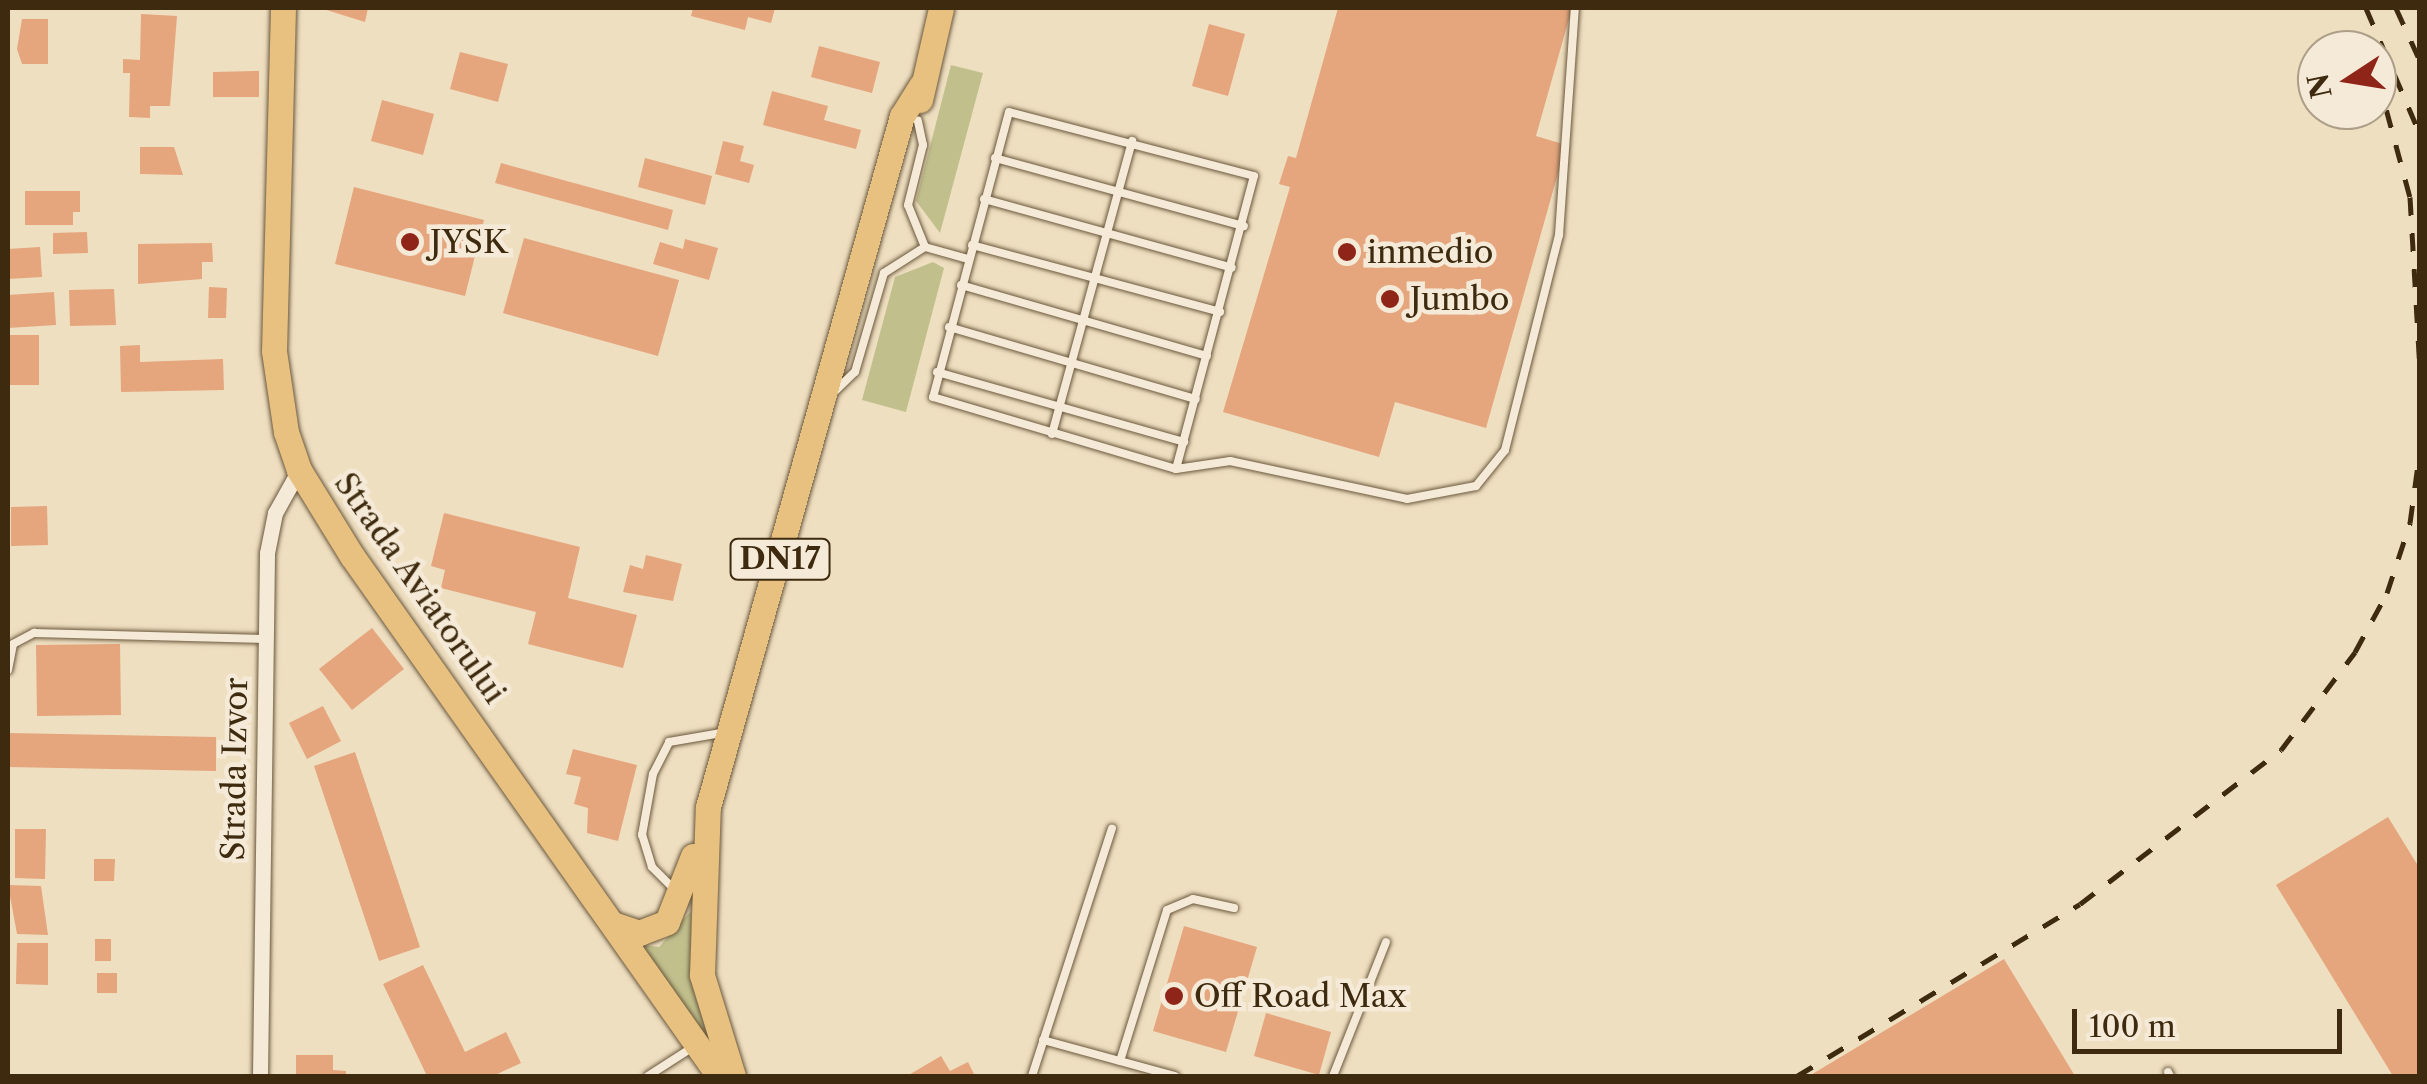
<!DOCTYPE html>
<style>
body{margin:0}
#map{position:relative;width:2427px;height:1084px;overflow:hidden;background:#efdfc1;font-family:"Libre Caslon Text",serif}
div>[style]{position:absolute}
[style*='--x']{left:calc(var(--x)*1px);top:calc(var(--y)*1px);width:calc(var(--w)*1px);rotate:calc(var(--a)*1deg)}
.green>*{inset:0;background:#c1c08d}
.building>*{inset:0;background:#e5a57d}
.roads{filter:drop-shadow(0 0 2px #6a583c) drop-shadow(0 0 2px #6a583c)}
.lane>*{height:8px;margin:-4px;padding:0 4px;transform-origin:4px;border-radius:4px;background:#f5ead7}
.street>*{height:15px;margin:-7.5px;padding:0 7.5px;transform-origin:7.5px;border-radius:7.5px;background:#f5ead7}
.primary>*{height:25px;margin:-12.5px;padding:0 12.5px;transform-origin:12.5px;border-radius:12.5px;background:#e8c080}
.rail>*{height:5px;margin-top:-2.5px;transform-origin:0;background:repeating-linear-gradient(90deg,#3e2b0f 0 18px,transparent 0 36px)}
.dots>*{width:28px;height:28px;translate:-50% -50%;box-sizing:border-box;border:5px solid #f5ead7;border-radius:50%}
span{translate:-50% -50%;white-space:nowrap;text-align:center;line-height:1.15;-webkit-text-stroke:9px #f5ead7;paint-order:stroke}
.shield-label span{padding:2px 8px;background:#f5ead7;border:2px solid;border-radius:8px;-webkit-text-stroke-width:0}
.shield-label{font-size:30px;color:#3e2b0f;font-weight:700}
.poi-label{font-size:32px;color:#3e2b0f}
.left{translate:0 -50%;text-align:left}
.street-label{font-size:32px;color:#3e2b0f}
.frame{position:absolute;inset:0;border:10px solid #3e2b0f;pointer-events:none}
.north{position:absolute;left:2297px;top:30px;width:100px;height:100px;box-sizing:border-box;background:#f5ead7;border:2px solid #ac9e87;border-radius:50%;rotate:258deg;font-size:28px;font-weight:700;line-height:40px;text-align:center;color:#3e2b0f}
.north::after{content:'';display:block;margin:auto;width:35px;height:45px;background:#8f2418;clip-path:polygon(50% 0,100% 100%,50% 72%,0 100%)}
.scale{position:absolute;left:2072px;top:1009px;width:270px;height:45px;box-sizing:border-box;border:5px solid #3e2b0f;border-top:0;padding-left:12px;font-size:30px;line-height:35px;white-space:nowrap;color:#3e2b0f;-webkit-text-stroke:8px #f5ead7;paint-order:stroke}
</style>
<div id="map">
<div class="green">
<div style="clip-path:polygon(951px 65px,983px 73px,940px 233px,916px 201px)"></div>
<div style="clip-path:polygon(933px 262px,944px 268px,906px 412px,862px 400px,895px 277px)"></div>
<div style="clip-path:polygon(691px 911px,691px 951px,712px 1046px,634px 944px,659px 947px)"></div>
</div>
<div class="building">
<div style="clip-path:polygon(320px 8px,368px 8px,365px 22px)"></div>
<div style="clip-path:polygon(693px 8px,775px 8px,771px 23px,748px 17px,745px 30px,691px 16px)"></div>
<div style="clip-path:polygon(1338px 8px,1572px 8px,1536px 136px,1566px 145px,1486px 428px,1395px 402px,1379px 457px,1223px 412px,1290px 187px,1279px 184px,1288px 156px,1296px 158px)"></div>
<div style="clip-path:polygon(141px 14px,177px 16px,170px 106px,150px 106px,150px 118px,129px 117px,130px 73px,123px 73px,123px 59px,140px 60px)"></div>
<div style="clip-path:polygon(22px 19px,48px 19px,48px 64px,22px 64px,17px 49px)"></div>
<div style="clip-path:polygon(1209px 24px,1245px 34px,1228px 96px,1192px 86px)"></div>
<div style="clip-path:polygon(819px 46px,880px 62px,872px 93px,811px 77px)"></div>
<div style="clip-path:polygon(460px 52px,508px 64px,498px 102px,450px 89px)"></div>
<div style="clip-path:polygon(259px 71px,259px 97px,213px 97px,213px 72px)"></div>
<div style="clip-path:polygon(772px 91px,828px 106px,824px 120px,861px 130px,856px 149px,763px 125px)"></div>
<div style="clip-path:polygon(382px 100px,434px 114px,423px 155px,371px 141px)"></div>
<div style="clip-path:polygon(723px 141px,744px 146px,740px 161px,754px 165px,749px 183px,715px 174px)"></div>
<div style="clip-path:polygon(140px 147px,174px 147px,183px 175px,140px 174px)"></div>
<div style="clip-path:polygon(645px 158px,712px 176px,705px 205px,638px 187px)"></div>
<div style="clip-path:polygon(501px 163px,673px 210px,668px 230px,495px 183px)"></div>
<div style="clip-path:polygon(354px 187px,484px 220px,465px 296px,335px 264px)"></div>
<div style="clip-path:polygon(25px 191px,80px 191px,80px 212px,73px 212px,73px 225px,25px 225px)"></div>
<div style="clip-path:polygon(87px 232px,88px 253px,53px 254px,53px 233px)"></div>
<div style="clip-path:polygon(524px 238px,679px 280px,658px 356px,503px 313px)"></div>
<div style="clip-path:polygon(685px 239px,718px 248px,709px 280px,653px 264px,660px 242px,683px 249px)"></div>
<div style="clip-path:polygon(212px 243px,213px 262px,202px 262px,202px 279px,138px 284px,138px 244px)"></div>
<div style="clip-path:polygon(40px 247px,42px 277px,8px 279px,8px 249px)"></div>
<div style="clip-path:polygon(209px 287px,227px 288px,226px 318px,208px 318px)"></div>
<div style="clip-path:polygon(114px 289px,116px 325px,70px 326px,69px 290px)"></div>
<div style="clip-path:polygon(54px 292px,56px 325px,8px 328px,8px 295px)"></div>
<div style="clip-path:polygon(9px 335px,39px 335px,39px 385px,9px 385px)"></div>
<div style="clip-path:polygon(140px 345px,140px 362px,223px 359px,224px 390px,121px 392px,120px 346px)"></div>
<div style="clip-path:polygon(47px 506px,48px 545px,11px 546px,11px 507px)"></div>
<div style="clip-path:polygon(444px 513px,580px 547px,568px 598px,637px 615px,623px 668px,528px 644px,536px 612px,441px 588px,445px 570px,431px 566px)"></div>
<div style="clip-path:polygon(646px 555px,682px 564px,673px 601px,623px 592px,630px 565px,643px 569px)"></div>
<div style="clip-path:polygon(372px 628px,404px 669px,352px 710px,319px 669px)"></div>
<div style="clip-path:polygon(120px 644px,121px 715px,37px 716px,36px 645px)"></div>
<div style="clip-path:polygon(323px 706px,341px 741px,307px 759px,289px 723px)"></div>
<div style="clip-path:polygon(8px 733px,216px 737px,216px 771px,8px 767px)"></div>
<div style="clip-path:polygon(573px 749px,637px 765px,618px 841px,587px 833px,588px 808px,574px 804px,581px 777px,566px 774px)"></div>
<div style="clip-path:polygon(355px 752px,420px 947px,379px 961px,314px 766px)"></div>
<div style="clip-path:polygon(2388px 817px,2420px 869px,2420px 1076px,2393px 1076px,2276px 885px)"></div>
<div style="clip-path:polygon(15px 829px,46px 829px,45px 879px,15px 878px)"></div>
<div style="clip-path:polygon(94px 859px,115px 859px,114px 881px,94px 881px)"></div>
<div style="clip-path:polygon(8px 885px,41px 886px,48px 935px,17px 934px)"></div>
<div style="clip-path:polygon(1184px 926px,1257px 947px,1226px 1052px,1153px 1031px)"></div>
<div style="clip-path:polygon(95px 939px,111px 939px,111px 961px,95px 961px)"></div>
<div style="clip-path:polygon(17px 943px,48px 943px,48px 985px,16px 984px)"></div>
<div style="clip-path:polygon(2004px 959px,2075px 1076px,1809px 1076px)"></div>
<div style="clip-path:polygon(423px 965px,465px 1052px,506px 1032px,521px 1063px,493px 1076px,427px 1076px,383px 984px)"></div>
<div style="clip-path:polygon(97px 973px,117px 973px,117px 993px,97px 993px)"></div>
<div style="clip-path:polygon(1266px 1013px,1331px 1032px,1319px 1075px,1254px 1056px)"></div>
<div style="clip-path:polygon(296px 1055px,333px 1055px,333px 1070px,346px 1071px,346px 1076px,296px 1076px)"></div>
<div style="clip-path:polygon(941px 1056px,950px 1071px,968px 1062px,975px 1076px,907px 1076px)"></div>
</div>
<div class="roads">
<div class="lane">
<div style="--x:995;--y:158;--w:258;--a:15.3"></div>
<div style="--x:984;--y:199;--w:257;--a:15.5"></div>
<div style="--x:972;--y:245;--w:257;--a:15.1"></div>
<div style="--x:925;--y:247;--w:45;--a:15.6"></div>
<div style="--x:961;--y:285;--w:256;--a:16.1"></div>
<div style="--x:949;--y:327;--w:257;--a:16.3"></div>
<div style="--x:937;--y:372;--w:257;--a:15.8"></div>
<div style="--x:834;--y:392;--w:29;--a:-44"></div>
<div style="--x:855;--y:372;--w:103;--a:-73.7"></div>
<div style="--x:884;--y:273;--w:49;--a:-32.4"></div>
<div style="--x:925;--y:247;--w:45;--a:-112"></div>
<div style="--x:908;--y:205;--w:62;--a:-76"></div>
<div style="--x:923;--y:145;--w:25;--a:-102"></div>
<div style="--x:1052;--y:434;--w:304;--a:-74.7"></div>
<div style="--x:1176;--y:469;--w:303;--a:-75.1"></div>
<div style="--x:1254;--y:176;--w:253;--a:-165.4"></div>
<div style="--x:1009;--y:112;--w:295;--a:104.9"></div>
<div style="--x:933;--y:397;--w:253;--a:16.5"></div>
<div style="--x:1176;--y:469;--w:55;--a:-8.4"></div>
<div style="--x:1230;--y:461;--w:181;--a:12.1"></div>
<div style="--x:1407;--y:499;--w:70;--a:-10.7"></div>
<div style="--x:1476;--y:486;--w:46;--a:-51.1"></div>
<div style="--x:1505;--y:450;--w:222;--a:-75.9"></div>
<div style="--x:1559;--y:235;--w:228;--a:-86"></div>
<div style="--x:8;--y:670;--w:26;--a:-79"></div>
<div style="--x:13;--y:644;--w:24;--a:-28"></div>
<div style="--x:34;--y:633;--w:231;--a:1.5"></div>
<div style="--x:676;--y:891;--w:34;--a:-135"></div>
<div style="--x:652;--y:867;--w:34;--a:-107"></div>
<div style="--x:642;--y:835;--w:62;--a:-79.8"></div>
<div style="--x:653;--y:774;--w:36;--a:-63"></div>
<div style="--x:669;--y:742;--w:53;--a:-9.8"></div>
<div style="--x:1043;--y:1040;--w:137;--a:15.3"></div>
<div style="--x:1120;--y:1061;--w:158;--a:-72.7"></div>
<div style="--x:1167;--y:910;--w:28;--a:-23"></div>
<div style="--x:1193;--y:899;--w:42;--a:12.4"></div>
<div style="--x:2168;--y:1072;--w:4;--a:63"></div>
<div style="--x:648;--y:1076;--w:54;--a:-32.8"></div>
<div style="--x:1032;--y:1076;--w:260;--a:-72.1"></div>
<div style="--x:1333;--y:1076;--w:144;--a:-68.4"></div>
</div>
<div class="street">
<div style="--x:260;--y:1076;--w:523;--a:-89.23"></div>
<div style="--x:267;--y:553;--w:41;--a:-78.7"></div>
<div style="--x:275;--y:513;--w:49;--a:-60.8"></div>
</div>
<div class="primary">
<div style="--x:283;--y:8;--w:343;--a:91.5"></div>
<div style="--x:274;--y:351;--w:82;--a:81.6"></div>
<div style="--x:286;--y:432;--w:40;--a:71.1"></div>
<div style="--x:299;--y:470;--w:101;--a:58.4"></div>
<div style="--x:352;--y:556;--w:636;--a:54.79"></div>
<div style="--x:920;--y:100;--w:94;--a:-77.1"></div>
<div style="--x:613;--y:924;--w:28;--a:19"></div>
<div style="--x:639;--y:933;--w:30;--a:-21"></div>
<div style="--x:667;--y:922;--w:71;--a:-68.5"></div>
<div style="--x:733;--y:1076;--w:106;--a:-107.1"></div>
<div style="--x:702;--y:975;--w:168;--a:-88"></div>
<div style="--x:708;--y:807;--w:718;--a:-74.32"></div>
<div style="--x:902;--y:116;--w:36;--a:-58"></div>
</div>
</div>
<div class="rail">
<div style="--x:2366;--y:8;--w:137;--a:66.8"></div>
<div style="--x:2396;--y:8;--w:58;--a:65.6"></div>
<div style="--x:2377;--y:75;--w:126;--a:74.9"></div>
<div style="--x:2410;--y:197;--w:175;--a:86.7"></div>
<div style="--x:1797;--y:1076;--w:331;--a:-31.3"></div>
<div style="--x:2080;--y:904;--w:253;--a:-37.5"></div>
<div style="--x:2281;--y:750;--w:123;--a:-52.9"></div>
<div style="--x:2355;--y:652;--w:67;--a:-61.5"></div>
<div style="--x:2387;--y:593;--w:74;--a:-71.8"></div>
<div style="--x:2410;--y:523;--w:74;--a:-82.2"></div>
</div>
<div class="dots">
<div style="left:410px;top:242px;background:#8f2418"></div>
<div style="left:1347px;top:252px;background:#8f2418"></div>
<div style="left:1390px;top:299px;background:#8f2418"></div>
<div style="left:1174px;top:996px;background:#8f2418"></div>
</div>
<div class="shield-label">
<span style="left:780px;top:559px">DN17</span>
</div>
<div class="poi-label">
<span class="left" style="left:430px;top:242px">JYSK</span>
<span class="left" style="left:1367px;top:252px">inmedio</span>
<span class="left" style="left:1410px;top:299px">Jumbo</span>
<span class="left" style="left:1194px;top:996px">Off Road Max</span>
</div>
<div class="street-label">
<span style="left:420px;top:588px;rotate:55deg">Strada Aviatorului</span>
<span style="left:235px;top:769px;rotate:-89deg">Strada Izvor</span>
</div>
<div class="frame"></div>
<div class="north">N</div>
<div class="scale">100 m</div>
</div>
